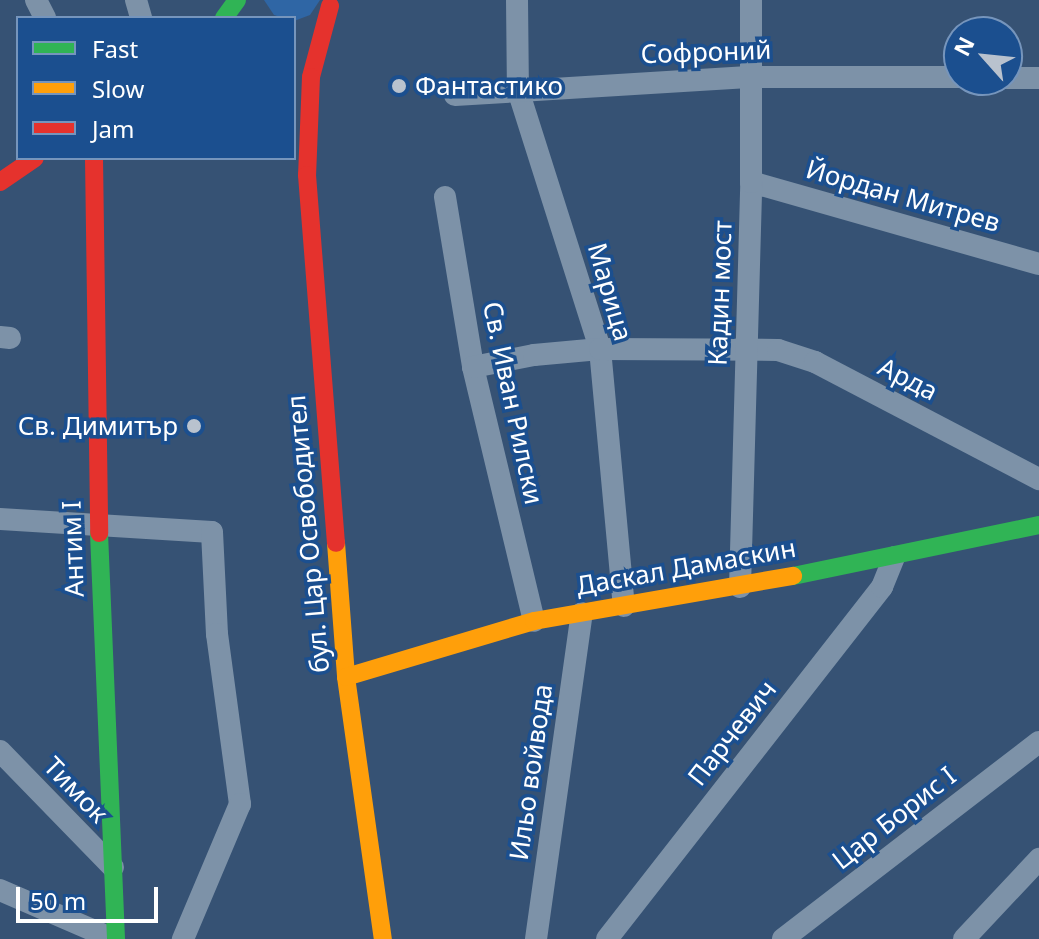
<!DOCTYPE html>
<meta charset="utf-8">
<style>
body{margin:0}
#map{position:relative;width:1039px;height:939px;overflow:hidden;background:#365274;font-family:"Noto Sans",sans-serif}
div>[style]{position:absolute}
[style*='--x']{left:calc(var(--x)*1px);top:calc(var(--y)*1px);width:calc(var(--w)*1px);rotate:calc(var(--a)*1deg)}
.green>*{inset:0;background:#2f66a5}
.street>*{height:22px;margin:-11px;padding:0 11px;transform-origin:11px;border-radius:11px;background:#7d92a8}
.fast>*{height:18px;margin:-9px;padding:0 9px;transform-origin:9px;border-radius:9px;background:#30b455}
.slow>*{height:18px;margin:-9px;padding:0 9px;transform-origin:9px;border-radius:9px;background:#ff9f0a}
.jam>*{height:18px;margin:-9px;padding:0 9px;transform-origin:9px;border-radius:9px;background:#e5322d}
.dots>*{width:22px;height:22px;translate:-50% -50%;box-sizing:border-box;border:4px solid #1b4f8f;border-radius:50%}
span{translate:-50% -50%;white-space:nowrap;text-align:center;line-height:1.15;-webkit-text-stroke:7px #1b4f8f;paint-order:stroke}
.street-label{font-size:26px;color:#fff}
.poi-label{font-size:26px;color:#fff}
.left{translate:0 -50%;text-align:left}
.right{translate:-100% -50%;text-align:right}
.legend{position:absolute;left:16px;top:16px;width:280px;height:144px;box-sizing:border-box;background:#1b4f8f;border:2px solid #7695bc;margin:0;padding:10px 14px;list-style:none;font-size:24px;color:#fff}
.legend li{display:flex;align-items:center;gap:16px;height:40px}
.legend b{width:40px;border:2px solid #7695bc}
.north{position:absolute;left:943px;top:16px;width:80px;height:80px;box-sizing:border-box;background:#1b4f8f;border:2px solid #7695bc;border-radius:50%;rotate:297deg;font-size:22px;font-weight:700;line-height:32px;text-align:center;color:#fff}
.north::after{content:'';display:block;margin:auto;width:28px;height:36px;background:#b9c2ce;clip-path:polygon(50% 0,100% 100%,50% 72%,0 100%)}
.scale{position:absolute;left:16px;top:887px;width:142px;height:36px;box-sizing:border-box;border:4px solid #fff;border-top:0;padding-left:10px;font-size:24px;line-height:28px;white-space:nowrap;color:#fff;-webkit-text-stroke:6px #1b4f8f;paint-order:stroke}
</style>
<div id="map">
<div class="green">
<div style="clip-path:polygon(264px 0,320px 0,310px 15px,294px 21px,274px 15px)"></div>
</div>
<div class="street">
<div style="--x:36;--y:0;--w:20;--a:63"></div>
<div style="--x:136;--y:0;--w:19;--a:74"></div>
<div style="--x:517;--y:0;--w:90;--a:89.4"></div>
<div style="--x:518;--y:90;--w:272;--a:72.4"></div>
<div style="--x:600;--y:349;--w:258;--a:84.7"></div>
<div style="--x:1007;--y:78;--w:32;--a:0"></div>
<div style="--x:455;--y:95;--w:298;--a:-3.5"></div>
<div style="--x:752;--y:77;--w:207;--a:0"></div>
<div style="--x:751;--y:182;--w:299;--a:15.9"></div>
<div style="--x:445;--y:197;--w:172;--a:80.6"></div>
<div style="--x:473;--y:367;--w:261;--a:76.5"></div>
<div style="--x:0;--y:337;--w:10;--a:6"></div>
<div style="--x:473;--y:367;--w:62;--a:-11.1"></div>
<div style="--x:534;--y:355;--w:66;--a:-5.2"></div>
<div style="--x:600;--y:349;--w:178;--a:0.3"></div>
<div style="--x:778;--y:350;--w:39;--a:18"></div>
<div style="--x:815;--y:362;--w:253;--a:27.6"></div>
<div style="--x:0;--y:519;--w:212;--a:3.5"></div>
<div style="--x:212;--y:532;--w:102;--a:87.2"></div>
<div style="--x:217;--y:634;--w:172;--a:82.3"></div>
<div style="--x:240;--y:804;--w:147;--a:112.9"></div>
<div style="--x:740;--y:587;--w:405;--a:-88.4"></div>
<div style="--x:751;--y:182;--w:182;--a:-90"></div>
<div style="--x:0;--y:751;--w:162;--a:45.8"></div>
<div style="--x:0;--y:890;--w:123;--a:23.4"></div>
<div style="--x:536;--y:939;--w:329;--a:-82"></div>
<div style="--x:607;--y:939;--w:447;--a:-52"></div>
<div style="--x:882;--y:587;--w:32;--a:-68"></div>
<div style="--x:783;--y:939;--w:323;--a:-37.6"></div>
<div style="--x:964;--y:939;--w:110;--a:-46.8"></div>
</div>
<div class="fast">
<div style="--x:224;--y:18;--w:22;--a:-54"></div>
<div style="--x:99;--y:533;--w:406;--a:87.6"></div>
<div style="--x:793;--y:576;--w:251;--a:-11.7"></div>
</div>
<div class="slow">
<div style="--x:336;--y:543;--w:134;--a:85.7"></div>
<div style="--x:346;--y:677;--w:265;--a:82"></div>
<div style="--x:346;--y:677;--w:196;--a:-16.6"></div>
<div style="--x:534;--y:621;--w:263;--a:-9.9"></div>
</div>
<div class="jam">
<div style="--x:330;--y:6;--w:73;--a:105"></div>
<div style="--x:311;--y:77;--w:98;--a:92.3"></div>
<div style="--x:307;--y:175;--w:369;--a:85.5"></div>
<div style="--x:94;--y:158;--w:375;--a:89.2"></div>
<div style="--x:0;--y:182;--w:42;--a:-34.4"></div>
</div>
<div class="dots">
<div style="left:399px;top:86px;background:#b9c2ce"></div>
<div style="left:194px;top:426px;background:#b9c2ce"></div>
</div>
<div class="street-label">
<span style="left:706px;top:52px;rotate:-2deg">Софроний</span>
<span style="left:903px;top:196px;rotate:16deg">Йордан Митрев</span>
<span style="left:610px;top:292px;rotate:74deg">Марица</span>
<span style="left:720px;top:293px;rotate:-88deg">Кадин мост</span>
<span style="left:908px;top:379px;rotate:27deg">Арда</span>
<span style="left:513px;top:403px;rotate:78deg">Св. Иван Рилски</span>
<span style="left:308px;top:534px;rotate:-95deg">бул. Цар Освободител</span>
<span style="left:73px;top:549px;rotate:-92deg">Антим I</span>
<span style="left:686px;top:567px;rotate:-10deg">Даскал Дамаскин</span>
<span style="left:732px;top:733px;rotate:-52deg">Парчевич</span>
<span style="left:531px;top:772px;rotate:-82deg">Ильо войвода</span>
<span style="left:76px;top:790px;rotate:46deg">Тимок</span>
<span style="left:894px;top:818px;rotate:-38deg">Цар Борис I</span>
</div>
<div class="poi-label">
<span class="left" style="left:415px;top:86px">Фантастико</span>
<span class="right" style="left:178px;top:426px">Св. Димитър</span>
</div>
<ul class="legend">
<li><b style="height:10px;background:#30b455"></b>Fast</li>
<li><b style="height:10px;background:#ff9f0a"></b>Slow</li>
<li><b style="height:10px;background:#e5322d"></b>Jam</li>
</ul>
<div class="north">N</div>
<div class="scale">50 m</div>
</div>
